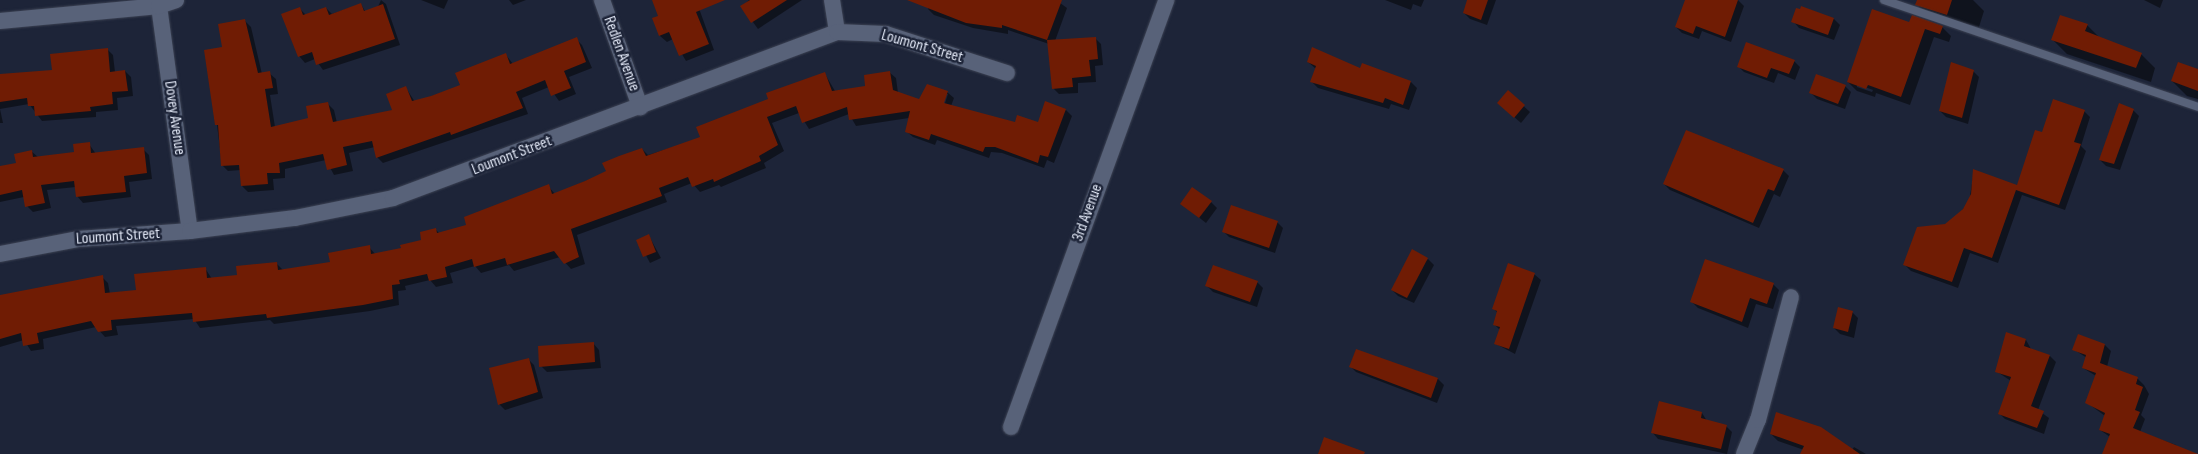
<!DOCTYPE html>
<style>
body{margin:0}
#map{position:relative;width:2198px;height:454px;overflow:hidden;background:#1d2438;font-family:"Sofia Sans Condensed",sans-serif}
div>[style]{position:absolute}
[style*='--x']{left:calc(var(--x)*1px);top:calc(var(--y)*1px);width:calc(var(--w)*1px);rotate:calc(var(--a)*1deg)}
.shadow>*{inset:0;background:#0007}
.building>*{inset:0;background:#701c04}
.roads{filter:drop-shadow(0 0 1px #3c4253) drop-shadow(0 0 1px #3c4253)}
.lane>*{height:8px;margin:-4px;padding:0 4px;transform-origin:4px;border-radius:4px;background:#586279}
.street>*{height:16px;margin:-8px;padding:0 8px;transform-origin:8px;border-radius:8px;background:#586279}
span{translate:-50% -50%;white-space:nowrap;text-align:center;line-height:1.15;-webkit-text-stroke:5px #1d2438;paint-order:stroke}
.street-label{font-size:16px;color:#e2e8f6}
</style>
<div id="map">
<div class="shadow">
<div style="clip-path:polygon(381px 0,386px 4px,400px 45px,323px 70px,315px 59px,305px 63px,299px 56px,300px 9px,306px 15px,326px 8px,332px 14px,361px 4px,371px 22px)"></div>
<div style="clip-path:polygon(421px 0,448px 0,444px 9px)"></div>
<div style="clip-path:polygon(509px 0,526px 0,513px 5px)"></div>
<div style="clip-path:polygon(654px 0,696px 0,714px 50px,686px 61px,673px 39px,667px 42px,660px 36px,654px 19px,660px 16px)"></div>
<div style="clip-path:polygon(749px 0,802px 0,758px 29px,742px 7px)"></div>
<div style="clip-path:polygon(916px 0,1056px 0,1067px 8px,1055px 41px,1095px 38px,1101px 44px,1103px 65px,1095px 66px,1096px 82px,1078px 83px,1078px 93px,1059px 94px,1053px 88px,1049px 44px,1008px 30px,1008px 34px,973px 28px,934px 15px,928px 9px,930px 3px)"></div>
<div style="clip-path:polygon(1385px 0,1424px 0,1421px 7px,1413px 4px,1411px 10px)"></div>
<div style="clip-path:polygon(1469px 0,1496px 0,1487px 25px,1470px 19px,1464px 13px)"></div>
<div style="clip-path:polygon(1686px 0,1738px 0,1744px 6px,1731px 42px,1702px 31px,1699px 39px,1682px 33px,1676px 27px)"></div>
<div style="clip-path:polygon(1918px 0,1973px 0,1984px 11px,1979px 27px,1963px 23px,1961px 29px,1931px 19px,1917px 4px)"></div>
<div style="clip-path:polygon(2144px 0,2163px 0,2160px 8px)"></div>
<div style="clip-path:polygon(1802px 7px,1834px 19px,1840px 25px,1834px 40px,1799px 28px,1793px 21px)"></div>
<div style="clip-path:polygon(245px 21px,251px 27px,262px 74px,269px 73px,276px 79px,278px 94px,270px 95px,275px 127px,310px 119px,327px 103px,334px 110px,337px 123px,394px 110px,406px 88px,415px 102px,461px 86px,506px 55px,513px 64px,576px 39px,582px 45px,592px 68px,569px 77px,576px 94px,559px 101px,549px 87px,522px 98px,528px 114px,383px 163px,377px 157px,375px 147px,349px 153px,353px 171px,334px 175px,326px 160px,285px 169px,285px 178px,273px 179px,274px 190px,248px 192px,242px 186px,241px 170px,228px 171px,222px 165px,217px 125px,223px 48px)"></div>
<div style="clip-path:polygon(evenodd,1910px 24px,1942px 27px,1951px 36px,1949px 42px,1934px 37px,1910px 105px,1876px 93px,1875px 97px,1857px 91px,1848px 82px,1910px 24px,1857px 84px,1873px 90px,1872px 92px,1857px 87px,1857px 84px)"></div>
<div style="clip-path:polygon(2087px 25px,2101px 39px,2141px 54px,2155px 68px,2151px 82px,2067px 54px,2053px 40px)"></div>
<div style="clip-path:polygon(107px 49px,113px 55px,115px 72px,125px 71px,131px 77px,133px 96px,117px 98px,118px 110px,96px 112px,96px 117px,42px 121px,29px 104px,0 109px,0 76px,53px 71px)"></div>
<div style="clip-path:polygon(1794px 61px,1800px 67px,1795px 80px,1778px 73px,1774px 83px,1744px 72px,1738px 66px)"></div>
<div style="clip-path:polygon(1308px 62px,1361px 69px,1411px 82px,1417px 88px,1409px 110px,1391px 104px,1389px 109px,1318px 88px,1312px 82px,1316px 69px)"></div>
<div style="clip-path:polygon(2198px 70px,2198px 99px,2187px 96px,2172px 81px)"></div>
<div style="clip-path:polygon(1973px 71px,1979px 77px,1968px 124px,1946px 117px,1940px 111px)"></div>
<div style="clip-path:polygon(evenodd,889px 72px,896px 78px,898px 93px,920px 101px,947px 92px,954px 98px,951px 106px,1016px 123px,1039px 124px,1066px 110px,1072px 116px,1054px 163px,1047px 160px,1044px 168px,1002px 153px,991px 152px,989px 158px,937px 140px,935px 145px,913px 137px,906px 131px,909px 118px,856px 126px,849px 114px,809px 129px,799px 113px,772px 123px,784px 151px,764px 163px,766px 168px,721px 187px,719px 185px,700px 192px,692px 183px,664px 194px,667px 202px,577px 235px,585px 264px,571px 269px,560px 257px,514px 271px,509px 265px,481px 273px,475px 266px,450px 273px,453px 283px,436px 287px,430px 280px,405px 286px,406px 290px,398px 291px,399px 305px,370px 311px,274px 324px,270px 320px,200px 328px,194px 319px,152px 323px,116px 326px,118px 335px,105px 337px,96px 327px,43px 339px,44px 349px,31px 351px,24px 340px,0 347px,0 297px,102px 277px,108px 283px,110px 294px,137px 291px,205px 268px,212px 279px,238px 276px,276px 263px,283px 270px,331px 263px,369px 247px,376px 255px,402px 249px,423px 241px,436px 230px,440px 234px,467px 226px,548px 186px,555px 194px,607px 172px,642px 149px,648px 155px,702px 138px,770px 99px,825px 74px,835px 91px,867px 87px,889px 72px,946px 94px,948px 94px,943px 109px,941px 108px,946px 94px)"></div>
<div style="clip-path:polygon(1845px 86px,1851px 92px,1845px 109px,1817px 99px,1811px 93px)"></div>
<div style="clip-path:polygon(1508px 92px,1530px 112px,1521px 123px,1505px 109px)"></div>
<div style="clip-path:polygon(0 109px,3px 123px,0 123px)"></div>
<div style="clip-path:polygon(2133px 110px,2139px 116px,2120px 170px,2106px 166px,2100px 160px)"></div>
<div style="clip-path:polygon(2084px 111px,2090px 117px,2081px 146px,2086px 151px,2065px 210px,2022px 195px,1998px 263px,1970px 253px,1958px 288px,1911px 271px,1905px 265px,1937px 228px,1953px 221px,1969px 202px,1974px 171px,2017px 186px,2042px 134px)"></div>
<div style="clip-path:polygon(89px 144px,96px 154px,143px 149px,149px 155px,152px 179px,129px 182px,131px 197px,83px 203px,77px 196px,76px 187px,47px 190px,51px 208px,33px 212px,27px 206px,24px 197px,0 202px,0 167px,17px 164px,31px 151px,38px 157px,75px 153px)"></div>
<div style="clip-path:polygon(1731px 148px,1783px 170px,1789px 176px,1780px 197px,1774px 194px,1759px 228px,1670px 190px,1664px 184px)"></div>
<div style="clip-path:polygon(1211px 202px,1217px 208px,1206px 223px,1182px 204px)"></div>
<div style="clip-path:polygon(1277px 222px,1283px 228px,1275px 253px,1229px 237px,1223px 231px)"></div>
<div style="clip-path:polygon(649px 236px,661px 258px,650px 263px,638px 240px)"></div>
<div style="clip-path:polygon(1428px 259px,1434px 265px,1414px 303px,1398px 296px,1392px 290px)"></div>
<div style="clip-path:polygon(1534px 274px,1541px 280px,1515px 354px,1496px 344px,1500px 330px,1494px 324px,1498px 313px,1493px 308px)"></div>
<div style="clip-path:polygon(1257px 282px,1263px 288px,1257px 307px,1213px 292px,1207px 286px)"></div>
<div style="clip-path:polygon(1773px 284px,1779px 290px,1773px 309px,1756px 304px,1748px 328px,1698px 308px,1692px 302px)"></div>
<div style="clip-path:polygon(1852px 312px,1858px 318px,1854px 338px,1840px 334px,1834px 328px)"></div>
<div style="clip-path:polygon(2007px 334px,2026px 340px,2031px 349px,2050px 356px,2056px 362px,2038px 410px,2049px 418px,2044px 434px,2005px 419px,1999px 413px,2011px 381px,1996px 371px)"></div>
<div style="clip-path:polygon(2079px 335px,2105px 345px,2111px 351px,2107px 367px,2138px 379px,2144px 385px,2149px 394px,2141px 415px,2145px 419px,2140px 432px,2176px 445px,2181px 454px,2105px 454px,2110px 437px,2100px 430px,2105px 416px,2086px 402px,2096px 376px,2083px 368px,2087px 358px,2073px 349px)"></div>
<div style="clip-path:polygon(593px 343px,599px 350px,601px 368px,547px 372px,541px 366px)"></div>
<div style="clip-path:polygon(1356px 350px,1438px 379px,1444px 385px,1437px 403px,1356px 372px,1350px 366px)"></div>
<div style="clip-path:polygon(528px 359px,534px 365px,543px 398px,505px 410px,499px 404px)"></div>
<div style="clip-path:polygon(1702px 413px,1707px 421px,1726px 426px,1732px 432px,1727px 454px,1658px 439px,1652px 432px)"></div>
<div style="clip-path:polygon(1771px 434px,1852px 450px,1854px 447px,1866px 454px,1803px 454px,1804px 450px,1778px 441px)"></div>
</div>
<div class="building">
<div style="clip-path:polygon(652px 0,725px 0,696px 12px,709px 44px,679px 56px,669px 32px,659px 36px,652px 18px,658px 16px)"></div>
<div style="clip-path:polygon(750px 0,787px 0,751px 23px,740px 6px)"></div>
<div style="clip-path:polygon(907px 0,1062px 0,1047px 40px,1002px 25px,1002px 28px,966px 23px)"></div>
<div style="clip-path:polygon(1467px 0,1488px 0,1481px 20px,1463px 13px)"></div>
<div style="clip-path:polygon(1685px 0,1738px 0,1725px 37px,1696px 26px,1693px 34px,1675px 27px)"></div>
<div style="clip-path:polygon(1917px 0,1952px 0,1947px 15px,1915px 5px)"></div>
<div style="clip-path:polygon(361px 3px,364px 11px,383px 4px,395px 39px,316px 65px,312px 52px,298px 57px,281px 14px,300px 7px,303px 15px,326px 7px,329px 15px)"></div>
<div style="clip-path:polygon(1801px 6px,1834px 18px,1828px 35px,1791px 22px,1796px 8px,1800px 9px)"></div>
<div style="clip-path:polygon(1872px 9px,1909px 22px,1912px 15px,1943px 26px,1940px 34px,1925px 29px,1901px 97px,1868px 85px,1866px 89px,1847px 82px)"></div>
<div style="clip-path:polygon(2060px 15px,2088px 24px,2085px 31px,2142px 53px,2136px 68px,2051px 40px)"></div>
<div style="clip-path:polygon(245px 19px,258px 73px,270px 71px,273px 88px,265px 89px,271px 127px,308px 118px,306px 106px,328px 102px,333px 122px,392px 110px,386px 94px,406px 86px,412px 101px,431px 96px,460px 85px,455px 73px,506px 53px,510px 64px,577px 37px,586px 62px,564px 71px,571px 88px,551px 96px,545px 80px,516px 92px,523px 108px,451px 135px,450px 132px,376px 158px,372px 141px,343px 147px,347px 165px,327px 170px,323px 154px,279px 163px,280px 173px,267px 173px,268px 184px,241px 186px,239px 165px,221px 166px,218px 125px,215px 125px,204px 50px,222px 47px,218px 24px)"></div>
<div style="clip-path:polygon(1096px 37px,1098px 59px,1089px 60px,1091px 76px,1072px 78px,1073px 87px,1052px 89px,1047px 40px)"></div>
<div style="clip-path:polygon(1746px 42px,1795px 60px,1789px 74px,1771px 68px,1767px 78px,1737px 67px)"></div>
<div style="clip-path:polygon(1312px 47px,1360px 68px,1362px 63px,1411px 81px,1403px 105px,1385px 98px,1383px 103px,1310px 82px,1316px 66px,1307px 62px)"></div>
<div style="clip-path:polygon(108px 48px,110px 72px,125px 70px,128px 91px,112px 92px,113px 104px,90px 107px,91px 111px,35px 116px,34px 106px,28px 106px,27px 98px,0 102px,0 74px,52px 70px,50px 54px)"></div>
<div style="clip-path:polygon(1951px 62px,1974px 70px,1962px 118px,1939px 111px)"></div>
<div style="clip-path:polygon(2178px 62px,2198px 69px,2198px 91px,2171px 81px)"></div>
<div style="clip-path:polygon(890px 71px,893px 90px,919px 99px,927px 84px,948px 91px,944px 103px,1015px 122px,1017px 115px,1038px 122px,1045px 101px,1066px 109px,1048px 157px,1040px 155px,1038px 163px,995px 147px,985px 147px,983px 152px,931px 134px,929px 140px,905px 132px,910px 111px,849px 120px,847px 107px,802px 123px,796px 106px,767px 117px,778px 145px,759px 156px,761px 161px,714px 182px,713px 179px,692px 187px,688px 177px,659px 188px,662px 196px,571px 229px,579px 257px,564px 264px,554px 251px,507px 265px,505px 258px,474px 267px,472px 259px,445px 267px,447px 277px,429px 281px,427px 274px,399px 280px,400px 284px,392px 285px,393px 299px,363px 305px,267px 318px,266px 314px,193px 322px,192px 313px,145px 317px,111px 320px,112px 330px,98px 332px,91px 321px,37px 333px,39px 343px,23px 346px,21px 333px,0 339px,0 295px,103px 275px,105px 293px,136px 290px,134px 274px,206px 267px,207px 278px,237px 275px,236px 266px,277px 262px,278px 270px,330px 262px,328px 253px,370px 245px,371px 254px,401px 248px,400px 245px,421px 240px,420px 232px,436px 228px,437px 233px,466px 225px,464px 217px,549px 184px,552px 194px,585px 181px,606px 171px,602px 163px,619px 156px,642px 148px,646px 156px,700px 137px,696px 127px,768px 99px,766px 93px,825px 72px,832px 91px,865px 86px,864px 75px)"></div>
<div style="clip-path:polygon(1816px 74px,1846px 85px,1838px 104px,1809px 93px)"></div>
<div style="clip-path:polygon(1508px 90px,1525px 105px,1514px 118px,1497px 103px)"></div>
<div style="clip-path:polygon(2053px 99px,2085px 110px,2074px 142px,2081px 144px,2059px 205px,2016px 190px,1992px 258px,1964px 248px,1952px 282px,1903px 265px,1917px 227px,1945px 224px,1963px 209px,1971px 194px,1973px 169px,2017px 185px,2035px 130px,2042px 132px)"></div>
<div style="clip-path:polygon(2119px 103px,2134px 109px,2114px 164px,2099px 160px)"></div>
<div style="clip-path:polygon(1686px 130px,1784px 169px,1774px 191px,1768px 189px,1753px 223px,1663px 184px)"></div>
<div style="clip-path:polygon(90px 142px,91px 153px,144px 147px,147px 173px,124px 176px,126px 192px,104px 194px,76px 197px,74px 181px,41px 185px,45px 203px,25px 207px,22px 190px,0 195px,0 166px,16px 163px,14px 154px,32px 150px,33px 157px,74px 152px,73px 144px)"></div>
<div style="clip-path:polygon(1192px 187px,1212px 201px,1199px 218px,1180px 204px)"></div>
<div style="clip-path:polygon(1231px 205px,1278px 221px,1269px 248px,1222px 232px)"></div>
<div style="clip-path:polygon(649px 234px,656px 252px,643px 257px,636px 240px)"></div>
<div style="clip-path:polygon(1412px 249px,1428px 258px,1407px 298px,1391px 290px)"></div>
<div style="clip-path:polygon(1705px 259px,1774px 283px,1767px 304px,1750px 298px,1742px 322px,1690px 302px)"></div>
<div style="clip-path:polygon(1508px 263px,1535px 273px,1509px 349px,1494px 344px,1500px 327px,1493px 325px,1497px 311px,1492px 309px)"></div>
<div style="clip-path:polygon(1213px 265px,1258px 281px,1250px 302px,1205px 286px)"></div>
<div style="clip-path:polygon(1838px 307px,1853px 311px,1848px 332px,1833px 328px)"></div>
<div style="clip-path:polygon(2006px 332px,2026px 339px,2024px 346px,2050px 355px,2031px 406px,2044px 411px,2037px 428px,1998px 414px,2011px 377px,1995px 372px)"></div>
<div style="clip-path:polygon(2078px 334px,2105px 344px,2100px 363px,2138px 377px,2136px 384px,2143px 387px,2135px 410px,2140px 412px,2133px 428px,2198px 454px,2102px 454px,2110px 434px,2099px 430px,2105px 413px,2085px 403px,2096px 373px,2082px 368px,2086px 355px,2072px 350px)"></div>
<div style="clip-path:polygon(594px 342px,595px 362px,539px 367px,538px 346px)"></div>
<div style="clip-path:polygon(1356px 349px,1438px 378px,1431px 398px,1349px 367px)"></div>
<div style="clip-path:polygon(529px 358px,538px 392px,498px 405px,489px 368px)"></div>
<div style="clip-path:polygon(1659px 401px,1702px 412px,1701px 418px,1727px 425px,1721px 449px,1651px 433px)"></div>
<div style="clip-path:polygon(1776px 412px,1821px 427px,1860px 454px,1800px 454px,1804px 446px,1770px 434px)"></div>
<div style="clip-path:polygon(1324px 437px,1365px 452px,1364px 454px,1318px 454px)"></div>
</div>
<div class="roads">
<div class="lane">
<div style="--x:1884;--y:0;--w:332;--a:18.8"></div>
</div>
<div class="street">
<div style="--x:602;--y:0;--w:114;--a:70.4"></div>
<div style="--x:832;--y:0;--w:32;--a:81"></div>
<div style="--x:159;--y:6;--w:227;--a:82.2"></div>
<div style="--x:0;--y:21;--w:160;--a:-5.4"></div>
<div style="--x:159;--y:6;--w:18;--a:-19"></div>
<div style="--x:0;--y:254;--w:79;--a:-10.9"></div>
<div style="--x:78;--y:239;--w:112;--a:-4.1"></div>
<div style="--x:190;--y:231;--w:106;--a:-7.1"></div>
<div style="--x:295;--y:218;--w:100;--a:-11.5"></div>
<div style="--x:393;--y:198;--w:474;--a:-20.5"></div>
<div style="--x:837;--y:32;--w:49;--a:2.3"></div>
<div style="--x:886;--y:34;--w:127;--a:17.9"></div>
<div style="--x:1011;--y:427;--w:454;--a:-70"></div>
<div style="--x:1744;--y:454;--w:37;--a:-68"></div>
<div style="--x:1758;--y:420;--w:127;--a:-75"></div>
</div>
</div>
<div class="street-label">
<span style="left:922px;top:47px;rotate:16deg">Loumont Street</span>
<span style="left:621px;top:54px;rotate:70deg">Redlen Avenue</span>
<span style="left:174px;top:118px;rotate:82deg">Dovey Avenue</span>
<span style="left:512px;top:156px;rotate:-21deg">Loumont Street</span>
<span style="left:1088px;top:213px;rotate:-70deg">3rd Avenue</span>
<span style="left:118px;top:237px;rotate:-4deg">Loumont Street</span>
</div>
</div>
